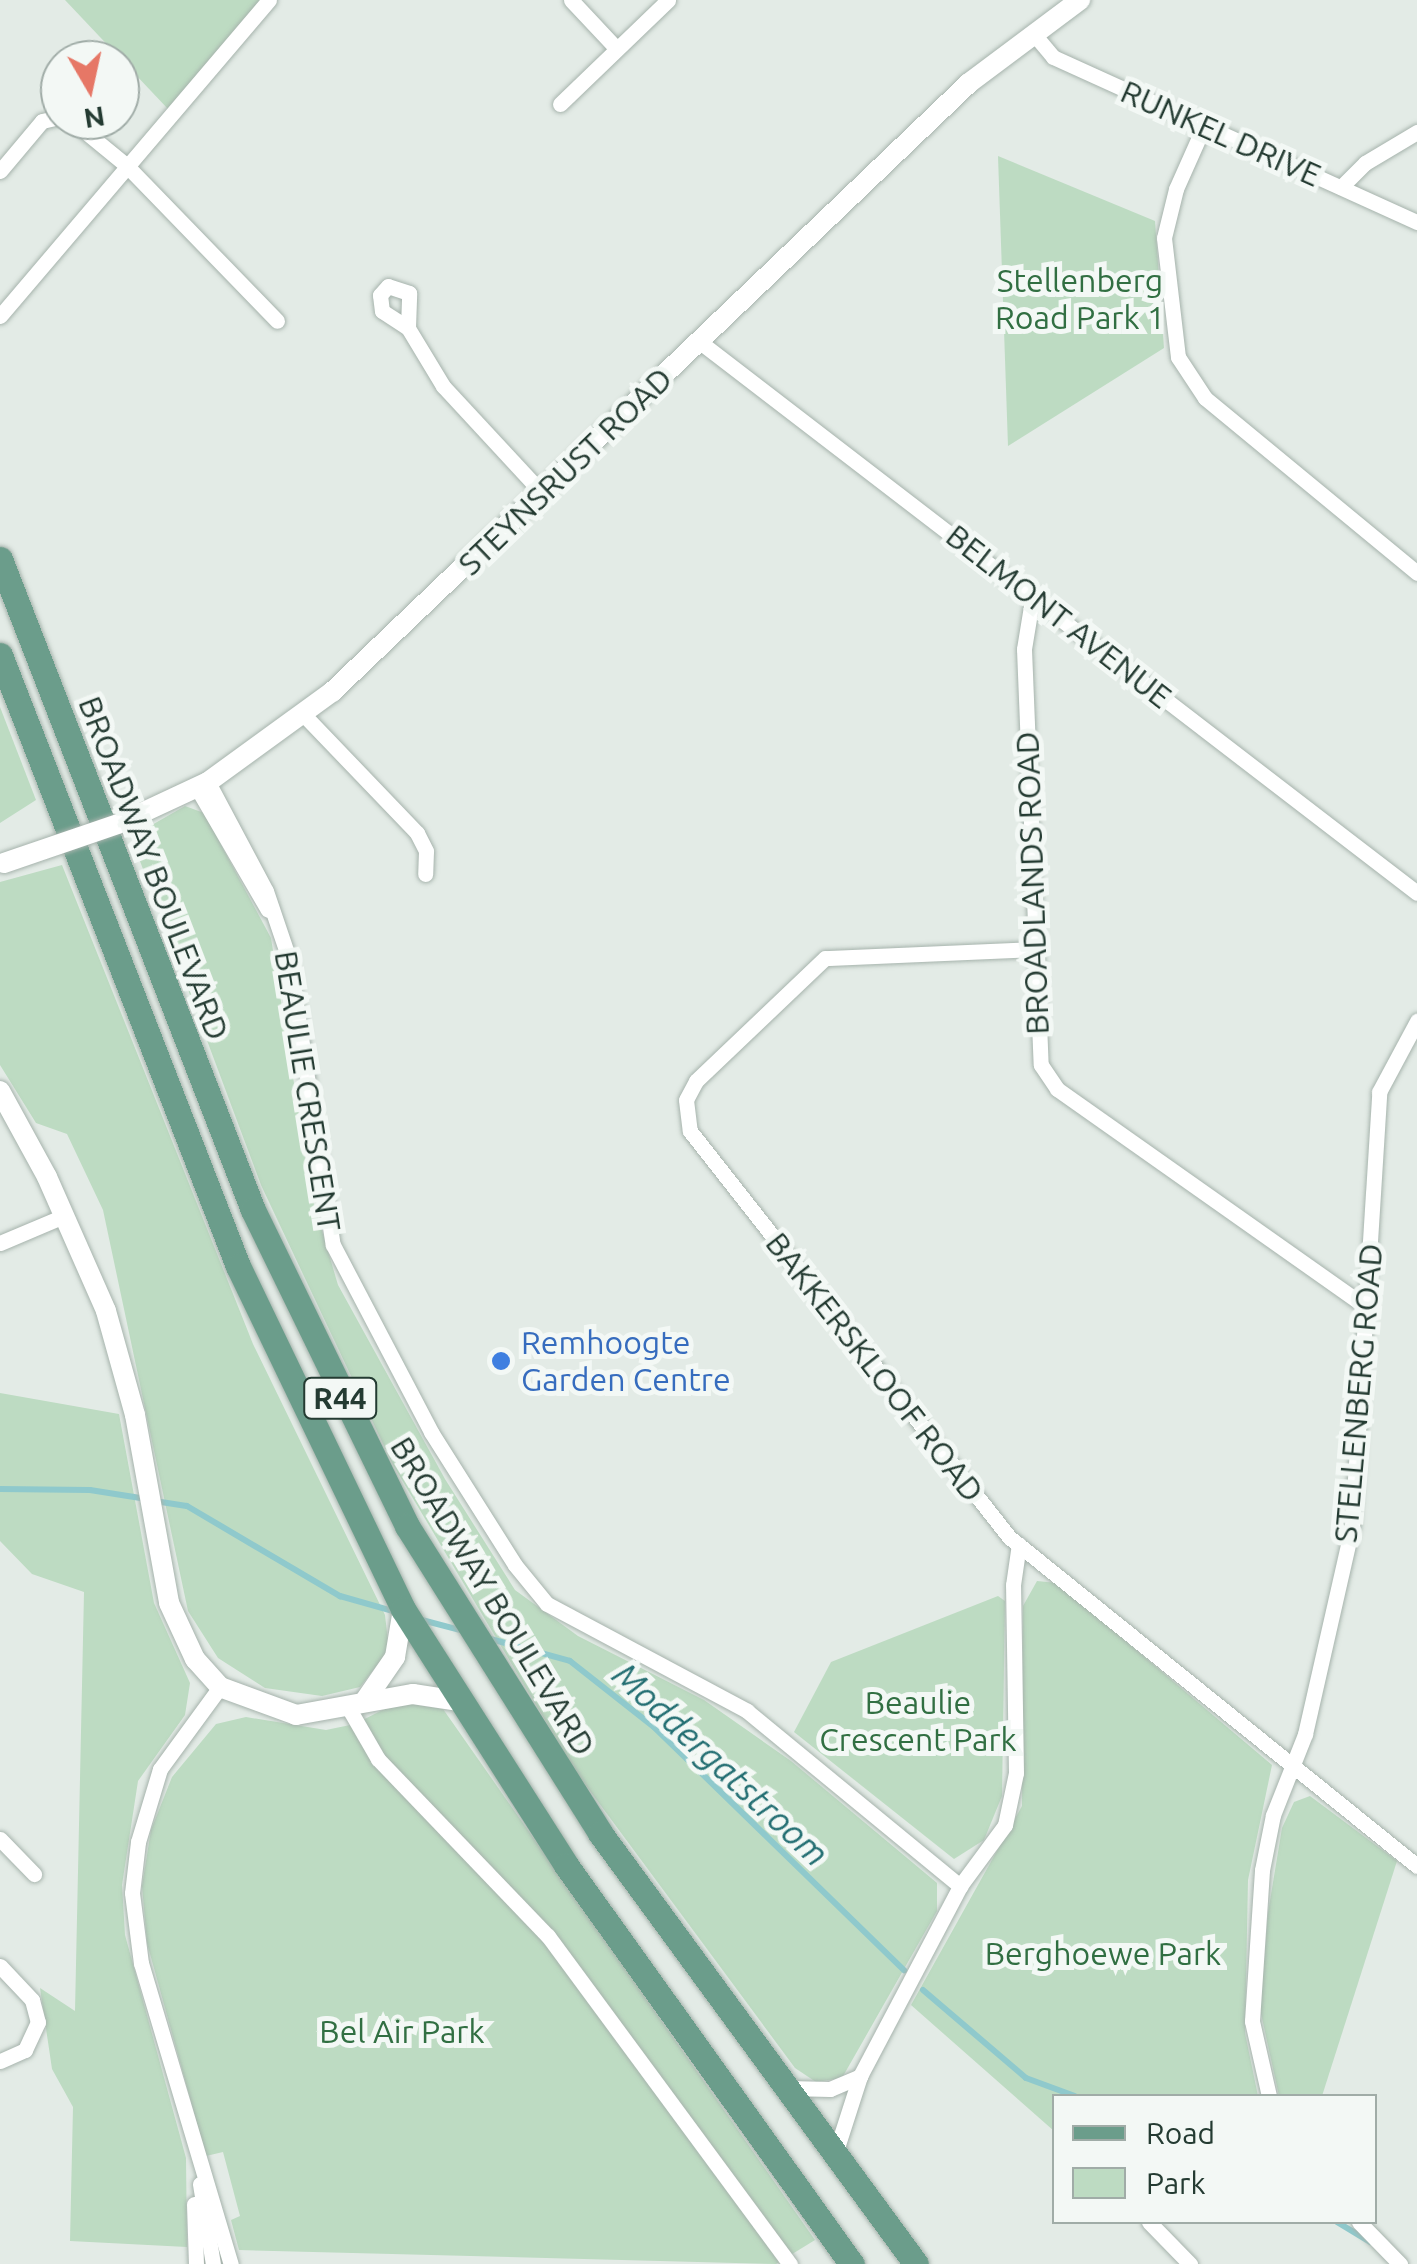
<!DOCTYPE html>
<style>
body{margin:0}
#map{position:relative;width:1417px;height:2264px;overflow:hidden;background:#e3ebe6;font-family:Ubuntu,sans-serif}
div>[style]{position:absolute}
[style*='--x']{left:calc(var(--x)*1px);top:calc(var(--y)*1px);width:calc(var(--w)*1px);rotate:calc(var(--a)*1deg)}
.green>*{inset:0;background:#bddbc2}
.stream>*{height:6px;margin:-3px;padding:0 3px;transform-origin:3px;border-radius:3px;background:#8fc9cc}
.roads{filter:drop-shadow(0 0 2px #a6b3ac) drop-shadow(0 0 2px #a6b3ac)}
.minor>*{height:15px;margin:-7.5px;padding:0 7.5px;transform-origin:7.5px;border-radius:7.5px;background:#fff}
.tertiary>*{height:20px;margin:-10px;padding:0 10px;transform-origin:10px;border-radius:10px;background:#fff}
.primary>*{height:25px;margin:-12.5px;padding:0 12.5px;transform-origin:12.5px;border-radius:12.5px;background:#6b9d8b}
.bridges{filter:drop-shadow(0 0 2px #a6b3ac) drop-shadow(0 0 2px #a6b3ac)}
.tertiary-bridge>*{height:20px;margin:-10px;padding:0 10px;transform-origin:10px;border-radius:10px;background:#fff}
.dots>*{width:28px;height:28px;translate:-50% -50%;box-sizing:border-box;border:5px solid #f3f8f5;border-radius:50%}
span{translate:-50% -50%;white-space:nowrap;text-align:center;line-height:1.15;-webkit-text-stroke:10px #f3f8f5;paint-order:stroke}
.shield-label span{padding:2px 8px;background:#f3f8f5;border:2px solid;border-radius:8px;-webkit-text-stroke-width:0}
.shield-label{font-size:30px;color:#243b32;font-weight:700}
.street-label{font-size:32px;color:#243b32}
.park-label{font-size:32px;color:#316f42}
.shop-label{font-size:32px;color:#366cbe}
.left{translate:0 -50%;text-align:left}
.water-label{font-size:35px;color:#236e72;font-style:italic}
.legend{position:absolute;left:1052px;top:2094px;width:325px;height:130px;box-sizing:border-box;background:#f3f8f5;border:2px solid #a0aca7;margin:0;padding:12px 18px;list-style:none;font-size:30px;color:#243b32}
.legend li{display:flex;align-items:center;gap:20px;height:50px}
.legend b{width:50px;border:2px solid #a0aca7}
.north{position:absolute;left:40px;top:40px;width:100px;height:100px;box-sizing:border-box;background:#f3f8f5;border:2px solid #a0aca7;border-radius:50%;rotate:171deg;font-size:28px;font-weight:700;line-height:40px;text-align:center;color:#243b32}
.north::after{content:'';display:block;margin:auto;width:35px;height:45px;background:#e67766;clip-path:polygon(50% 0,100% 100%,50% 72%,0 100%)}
</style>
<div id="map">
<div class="green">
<div style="clip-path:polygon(65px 0,260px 0,168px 109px)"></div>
<div style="clip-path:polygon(998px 156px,1155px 221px,1164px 348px,1008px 446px)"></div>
<div style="clip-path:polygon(0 707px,36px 800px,0 823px)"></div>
<div style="clip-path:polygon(185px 806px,204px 813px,271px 938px,312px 1197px,338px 1285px,445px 1479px,515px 1590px,578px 1636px,704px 1700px,791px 1761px,937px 1883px,937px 1911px,842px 2078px,816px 2082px,795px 2068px,576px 1772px,393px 1465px,261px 1185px,131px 837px)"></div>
<div style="clip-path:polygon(62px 865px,253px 1344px,385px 1615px,389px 1650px,360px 1687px,322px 1696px,265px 1688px,218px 1658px,188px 1611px,103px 1210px,67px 1134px,36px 1123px,0 1065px,0 882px)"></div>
<div style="clip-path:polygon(0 1393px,119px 1414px,154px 1603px,190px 1683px,185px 1715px,138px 1781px,122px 1885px,125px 1935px,186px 2158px,187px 2247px,70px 2241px,73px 2107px,52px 2069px,40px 1988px,75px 2011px,84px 1592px,32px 1574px,0 1541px)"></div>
<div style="clip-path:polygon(1037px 1581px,1057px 1583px,1272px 1765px,1248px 1880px,1245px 2033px,1258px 2096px,1054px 2096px,1054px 2131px,911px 2005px,1022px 1806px,1023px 1606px)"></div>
<div style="clip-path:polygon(998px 1596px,1005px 1601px,1002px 1796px,984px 1840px,954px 1859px,794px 1732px,831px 1662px)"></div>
<div style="clip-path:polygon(398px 1702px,443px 1709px,815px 2240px,776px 2264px,239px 2250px,231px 2220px,240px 2216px,223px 2152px,206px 2156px,147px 1943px,142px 1886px,151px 1830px,172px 1777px,216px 1724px,246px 1717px,326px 1730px,355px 1724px)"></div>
<div style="clip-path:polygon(1310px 1796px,1397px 1861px,1322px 2096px,1279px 2096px,1260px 2009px,1268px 1913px,1282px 1828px,1294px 1802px)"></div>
</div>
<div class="stream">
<div style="--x:0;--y:1489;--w:90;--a:0.6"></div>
<div style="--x:90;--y:1490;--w:51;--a:9.1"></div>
<div style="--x:161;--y:1502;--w:26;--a:9"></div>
<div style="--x:187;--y:1506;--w:178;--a:30.5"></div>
<div style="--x:340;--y:1596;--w:58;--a:15.9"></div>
<div style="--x:418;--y:1619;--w:43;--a:14.7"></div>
<div style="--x:487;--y:1638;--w:86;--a:15.5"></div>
<div style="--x:570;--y:1661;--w:107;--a:38.2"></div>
<div style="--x:654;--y:1727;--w:349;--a:44.2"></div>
<div style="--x:923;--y:1990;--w:135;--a:40.5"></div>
<div style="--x:1026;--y:2078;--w:52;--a:20.2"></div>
<div style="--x:1337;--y:2222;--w:39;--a:31"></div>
</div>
<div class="roads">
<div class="minor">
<div style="--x:571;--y:0;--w:67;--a:46.8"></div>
<div style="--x:1033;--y:33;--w:31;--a:50"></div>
<div style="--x:1053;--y:57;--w:400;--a:24.4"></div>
<div style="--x:560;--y:104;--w:150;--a:-43.9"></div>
<div style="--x:71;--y:120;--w:71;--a:39.3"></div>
<div style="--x:126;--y:165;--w:217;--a:45.9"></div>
<div style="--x:1204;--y:126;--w:69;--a:114"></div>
<div style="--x:1176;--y:189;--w:50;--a:103.8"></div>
<div style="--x:1164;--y:238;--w:120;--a:83.3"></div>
<div style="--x:1178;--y:357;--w:49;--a:56.6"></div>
<div style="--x:1205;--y:398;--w:275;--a:39.5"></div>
<div style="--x:0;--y:171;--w:65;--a:-50"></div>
<div style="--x:42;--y:121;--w:18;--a:-13"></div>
<div style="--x:1341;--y:187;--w:34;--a:-45"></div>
<div style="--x:1365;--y:163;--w:61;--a:-30.8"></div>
<div style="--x:0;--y:316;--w:415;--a:-49.6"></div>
<div style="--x:408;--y:328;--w:35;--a:-88"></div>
<div style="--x:409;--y:293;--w:22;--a:-162"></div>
<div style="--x:388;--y:286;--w:12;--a:132"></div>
<div style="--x:380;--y:295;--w:16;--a:83"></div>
<div style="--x:382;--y:311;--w:31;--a:33"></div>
<div style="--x:408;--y:328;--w:68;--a:58.9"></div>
<div style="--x:443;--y:386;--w:146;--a:47.2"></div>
<div style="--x:700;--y:342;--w:904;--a:37.54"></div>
<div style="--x:1033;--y:594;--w:56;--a:99.3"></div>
<div style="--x:1024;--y:649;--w:416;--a:87.7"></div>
<div style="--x:1041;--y:1065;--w:29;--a:56"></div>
<div style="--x:1057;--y:1089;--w:378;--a:35.2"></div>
<div style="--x:303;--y:714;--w:165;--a:46.2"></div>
<div style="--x:417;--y:833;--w:20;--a:63"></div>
<div style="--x:426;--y:851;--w:23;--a:92"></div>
<div style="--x:208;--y:782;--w:123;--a:62"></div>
<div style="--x:266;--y:891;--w:72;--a:71.3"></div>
<div style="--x:289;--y:959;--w:289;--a:81.3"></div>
<div style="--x:333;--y:1245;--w:211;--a:62.3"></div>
<div style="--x:431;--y:1432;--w:157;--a:57.7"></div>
<div style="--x:515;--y:1565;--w:50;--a:50.6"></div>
<div style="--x:547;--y:1604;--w:227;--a:28.1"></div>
<div style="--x:747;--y:1711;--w:276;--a:39.4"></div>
<div style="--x:197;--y:788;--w:141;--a:59.8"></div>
<div style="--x:1034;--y:949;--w:209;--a:177.5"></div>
<div style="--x:825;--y:958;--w:178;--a:136.4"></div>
<div style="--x:696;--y:1081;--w:21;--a:118"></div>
<div style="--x:686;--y:1100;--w:31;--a:83"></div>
<div style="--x:690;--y:1131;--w:516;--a:51.84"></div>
<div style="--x:1009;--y:1537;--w:524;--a:38.88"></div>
<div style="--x:0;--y:1243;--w:69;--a:-22.9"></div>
<div style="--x:220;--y:1687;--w:102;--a:126.2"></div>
<div style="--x:160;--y:1769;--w:76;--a:106.8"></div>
<div style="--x:138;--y:1842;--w:51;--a:96.7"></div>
<div style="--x:132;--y:1893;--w:71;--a:82.7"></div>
<div style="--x:141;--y:1963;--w:314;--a:73.4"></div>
<div style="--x:348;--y:1707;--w:60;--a:60"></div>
<div style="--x:378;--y:1759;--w:245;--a:46.2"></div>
<div style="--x:548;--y:1936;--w:408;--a:53.6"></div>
<div style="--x:0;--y:1839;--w:49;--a:45.8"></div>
<div style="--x:0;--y:1966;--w:47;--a:46.7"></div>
<div style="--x:32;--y:2000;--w:23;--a:75"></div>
<div style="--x:38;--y:2022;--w:31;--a:115"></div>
<div style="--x:25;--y:2050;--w:27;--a:156"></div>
<div style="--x:788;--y:2088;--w:42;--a:1.4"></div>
<div style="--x:830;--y:2089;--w:33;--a:-23"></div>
<div style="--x:1269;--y:2096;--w:77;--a:-102.8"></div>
<div style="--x:1252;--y:2021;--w:151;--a:-86.2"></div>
<div style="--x:1262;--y:1870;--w:56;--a:-78.7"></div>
<div style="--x:1273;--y:1815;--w:87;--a:-68.4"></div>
<div style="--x:1305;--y:1734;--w:212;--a:-77.2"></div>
<div style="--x:1352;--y:1527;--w:436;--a:-86.4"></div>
<div style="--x:1379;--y:1092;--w:81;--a:-61.8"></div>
<div style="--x:835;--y:2154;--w:82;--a:-72.2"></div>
<div style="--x:860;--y:2076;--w:215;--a:-62.2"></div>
<div style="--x:960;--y:1886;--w:76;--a:-53.6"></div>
<div style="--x:1005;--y:1825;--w:53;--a:-78.1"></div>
<div style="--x:1016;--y:1773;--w:188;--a:-90.9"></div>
<div style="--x:1013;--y:1585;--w:41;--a:-81.7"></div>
<div style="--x:200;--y:2184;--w:81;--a:80.8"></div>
<div style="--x:194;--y:2204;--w:60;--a:88.1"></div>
<div style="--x:1149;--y:2222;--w:59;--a:45.7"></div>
<div style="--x:1359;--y:2222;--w:59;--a:45.7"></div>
</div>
<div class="tertiary">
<div style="--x:118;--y:824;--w:99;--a:-25"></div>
<div style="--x:208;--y:782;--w:153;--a:-36"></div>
<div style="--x:332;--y:692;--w:881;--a:-43.71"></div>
<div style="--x:969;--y:83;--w:139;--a:-36.8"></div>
<div style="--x:0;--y:1091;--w:98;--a:61.3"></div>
<div style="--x:47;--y:1177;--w:146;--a:66.2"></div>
<div style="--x:106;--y:1311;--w:108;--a:74.4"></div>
<div style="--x:135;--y:1415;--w:191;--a:79.7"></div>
<div style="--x:169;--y:1603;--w:62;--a:65.1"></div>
<div style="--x:195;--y:1659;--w:38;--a:48"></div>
<div style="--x:220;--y:1687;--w:81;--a:20.2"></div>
<div style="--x:296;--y:1715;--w:119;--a:-10.2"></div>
<div style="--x:413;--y:1694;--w:47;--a:8.7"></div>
<div style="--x:364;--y:1702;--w:55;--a:-55.4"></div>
<div style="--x:395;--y:1657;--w:49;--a:-80.5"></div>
</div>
<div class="primary">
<div style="--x:0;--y:559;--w:698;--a:68.76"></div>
<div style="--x:253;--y:1210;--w:352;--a:64"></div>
<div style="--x:407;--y:1526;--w:363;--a:57.8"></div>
<div style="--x:600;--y:1833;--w:534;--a:53.75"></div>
<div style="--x:0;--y:655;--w:656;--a:68.72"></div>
<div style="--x:238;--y:1266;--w:381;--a:64.3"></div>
<div style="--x:403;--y:1609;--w:303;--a:57.5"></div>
<div style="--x:566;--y:1865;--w:491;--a:54.4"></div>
</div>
</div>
<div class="bridges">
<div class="tertiary-bridge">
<div style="--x:4;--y:863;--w:120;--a:-18.9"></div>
</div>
</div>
<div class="dots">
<div style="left:501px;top:1361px;background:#3f7fe0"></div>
</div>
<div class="shield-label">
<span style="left:340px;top:1398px">R44</span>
</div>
<div class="street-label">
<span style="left:1221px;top:133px;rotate:24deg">RUNKEL DRIVE</span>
<span style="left:565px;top:471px;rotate:-44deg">STEYNSRUST ROAD</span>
<span style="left:1059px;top:616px;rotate:38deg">BELMONT AVENUE</span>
<span style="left:154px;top:868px;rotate:69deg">BROADWAY BOULEVARD</span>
<span style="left:1032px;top:883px;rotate:-92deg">BROADLANDS ROAD</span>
<span style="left:308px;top:1091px;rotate:81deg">BEAULIE CRESCENT</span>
<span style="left:875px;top:1367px;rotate:52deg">BAKKERSKLOOF ROAD</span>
<span style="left:1358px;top:1393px;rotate:-85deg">STELLENBERG ROAD</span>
<span style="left:493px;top:1596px;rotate:59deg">BROADWAY BOULEVARD</span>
</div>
<div class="park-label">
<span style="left:1080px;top:299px">Stellenberg<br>Road Park 1</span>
<span style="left:918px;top:1721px">Beaulie<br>Crescent Park</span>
<span style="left:1103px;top:1953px">Berghoewe Park</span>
<span style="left:402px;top:2031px">Bel Air Park</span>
</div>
<div class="shop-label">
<span class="left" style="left:521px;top:1361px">Remhoogte<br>Garden Centre</span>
</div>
<div class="water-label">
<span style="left:721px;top:1764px;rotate:43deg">Moddergatstroom</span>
</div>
<ul class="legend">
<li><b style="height:12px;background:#6b9d8b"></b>Road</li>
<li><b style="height:28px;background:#bddbc2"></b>Park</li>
</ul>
<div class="north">N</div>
</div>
